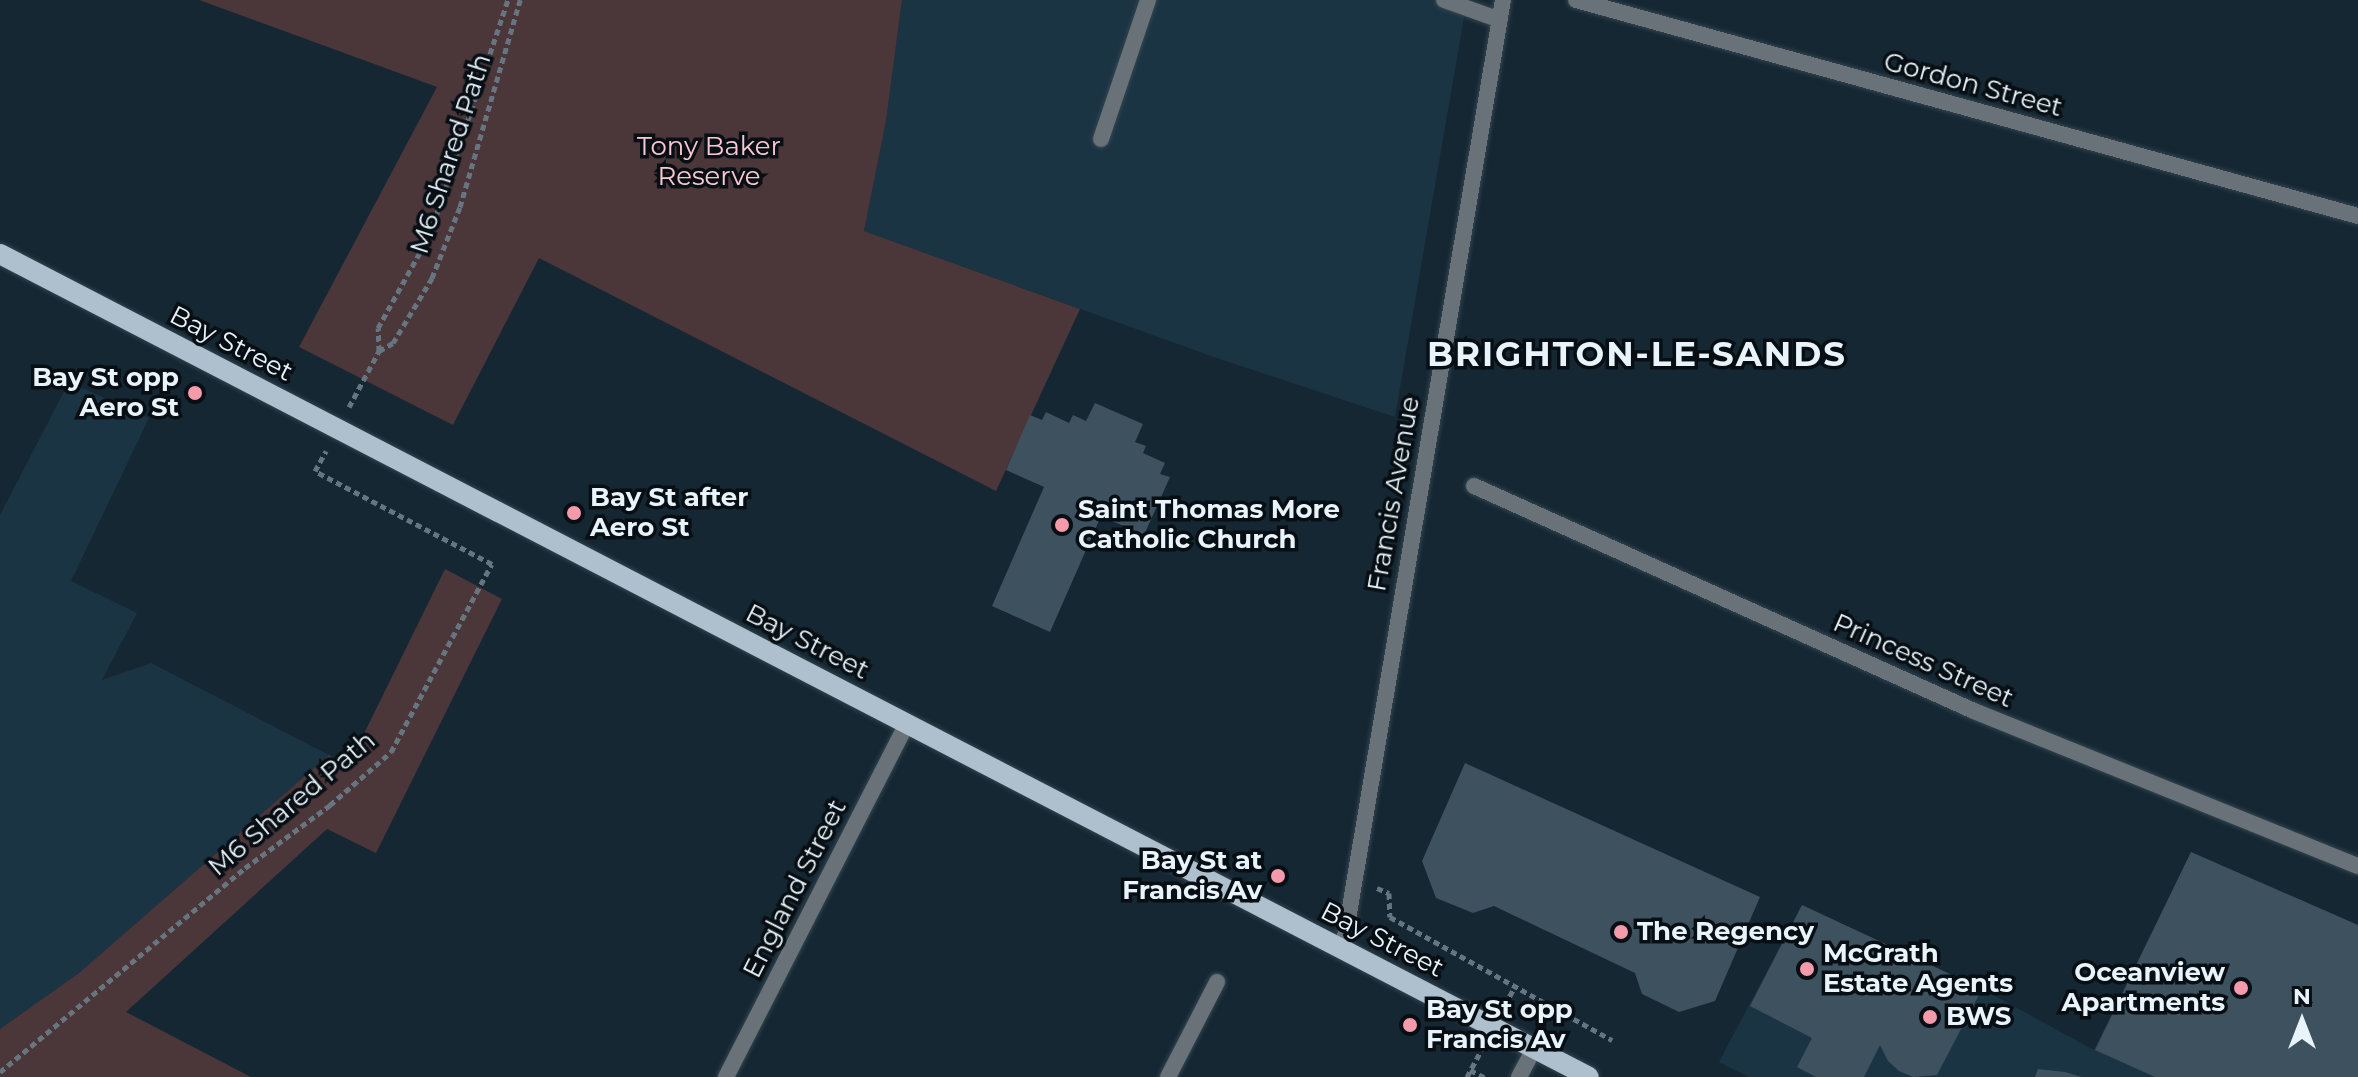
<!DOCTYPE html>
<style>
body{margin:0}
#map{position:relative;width:2358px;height:1077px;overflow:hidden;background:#152733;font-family:Montserrat,sans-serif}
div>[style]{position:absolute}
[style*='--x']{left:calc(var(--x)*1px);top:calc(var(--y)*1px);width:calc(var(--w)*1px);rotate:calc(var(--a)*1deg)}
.built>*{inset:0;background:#1b3444}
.green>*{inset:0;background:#4b363a}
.building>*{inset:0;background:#3e515e}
.path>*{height:5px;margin-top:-2.5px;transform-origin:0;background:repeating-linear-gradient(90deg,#667580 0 6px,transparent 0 10px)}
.roads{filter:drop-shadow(0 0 2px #33444f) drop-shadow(0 0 2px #33444f)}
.service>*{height:16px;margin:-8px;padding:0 8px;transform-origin:8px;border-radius:8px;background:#697278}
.minor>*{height:16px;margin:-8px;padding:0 8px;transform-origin:8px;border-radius:8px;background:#697278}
.tertiary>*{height:16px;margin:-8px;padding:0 8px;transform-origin:8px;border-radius:8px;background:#697278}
.primary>*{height:20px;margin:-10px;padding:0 10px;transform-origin:10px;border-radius:10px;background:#aec0cd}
.dots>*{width:22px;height:22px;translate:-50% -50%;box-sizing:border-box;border:4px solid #070f14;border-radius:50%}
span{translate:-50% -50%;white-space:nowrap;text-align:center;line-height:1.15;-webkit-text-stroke:7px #070f14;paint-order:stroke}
.street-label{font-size:26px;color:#e8f3fb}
.park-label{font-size:26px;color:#fcc7d0}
.poi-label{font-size:26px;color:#e8f3fb;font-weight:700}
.right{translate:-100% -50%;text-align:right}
.left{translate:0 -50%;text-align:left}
.district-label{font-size:34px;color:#e8f3fb;font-weight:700;letter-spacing:2px}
.north{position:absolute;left:2262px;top:981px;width:80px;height:80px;-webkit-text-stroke:6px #070f14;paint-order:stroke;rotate:0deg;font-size:22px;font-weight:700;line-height:32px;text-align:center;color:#e8f3fb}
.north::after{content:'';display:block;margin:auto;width:28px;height:36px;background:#e8f3fb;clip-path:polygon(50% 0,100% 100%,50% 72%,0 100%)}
</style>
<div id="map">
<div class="built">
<div style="clip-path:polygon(902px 0,1467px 0,1395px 417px,1211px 356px,864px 231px,886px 121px)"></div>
<div style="clip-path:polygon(69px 382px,149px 418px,71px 581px,137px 613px,102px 680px,151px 663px,329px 755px,79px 973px,0 1029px,0 515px)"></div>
<div style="clip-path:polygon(2191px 852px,2358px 925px,2358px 1077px,1748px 1077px,1719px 1062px,1802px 905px,1982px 989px,2094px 1050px)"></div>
</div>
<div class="green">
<div style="clip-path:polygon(199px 0,902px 0,886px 121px,864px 231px,1080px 309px,996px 491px,539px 258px,453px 425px,299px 347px,437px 87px)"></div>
<div style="clip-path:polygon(445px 569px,502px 599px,376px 853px,327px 829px,126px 1012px,251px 1077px,0 1077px,0 1029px,79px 973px,329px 755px,348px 766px)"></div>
</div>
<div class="building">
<div style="clip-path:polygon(1095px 403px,1143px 424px,1135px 442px,1146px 446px,1143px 453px,1165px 463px,1160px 474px,1170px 477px,1144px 535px,1101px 516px,1050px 632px,992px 606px,1044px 487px,1006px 470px,1030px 415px,1042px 420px,1046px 412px,1069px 423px,1073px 415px,1086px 421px)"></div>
<div style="clip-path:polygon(1465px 763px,1760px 897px,1715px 1001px,1679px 1012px,1642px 994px,1635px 973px,1494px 906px,1473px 913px,1436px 898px,1422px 861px)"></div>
<div style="clip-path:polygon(2191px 852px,2358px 925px,2358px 1077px,2155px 1077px,2095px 1050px)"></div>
<div style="clip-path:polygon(1802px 905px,1982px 989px,1937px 1075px,1913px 1077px,1899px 1071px,1888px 1061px,1880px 1045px,1864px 1077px,1816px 1077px,1797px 1067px,1812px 1038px,1750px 1006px)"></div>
<div style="clip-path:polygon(2038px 1069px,2065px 1072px,2082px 1077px,2035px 1077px)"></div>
</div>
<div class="path">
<div style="--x:379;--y:351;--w:23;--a:-92"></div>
<div style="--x:378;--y:328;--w:107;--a:-61"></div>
<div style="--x:430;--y:234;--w:247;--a:-71.6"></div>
<div style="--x:349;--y:407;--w:64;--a:-61.8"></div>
<div style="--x:379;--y:351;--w:16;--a:-30"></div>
<div style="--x:393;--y:343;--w:76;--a:-59"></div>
<div style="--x:432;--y:278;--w:76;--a:-68.5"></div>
<div style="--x:460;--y:207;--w:216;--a:-73.8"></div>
<div style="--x:1377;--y:888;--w:13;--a:23"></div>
<div style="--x:1389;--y:893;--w:24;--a:88"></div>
<div style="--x:1390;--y:917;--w:254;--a:29"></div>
<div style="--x:1505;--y:1005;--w:19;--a:-62"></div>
<div style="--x:1470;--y:1070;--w:16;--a:27"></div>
<div style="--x:0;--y:1072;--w:319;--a:-39.8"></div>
<div style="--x:245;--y:868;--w:106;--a:-36.5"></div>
<div style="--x:330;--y:805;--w:81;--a:-41"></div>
<div style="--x:391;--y:752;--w:213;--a:-61.8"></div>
<div style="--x:492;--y:564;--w:200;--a:-152.3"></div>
<div style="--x:315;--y:471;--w:23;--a:-61"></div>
<div style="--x:1467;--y:1077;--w:32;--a:-62"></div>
</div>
<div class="roads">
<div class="service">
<div style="--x:1168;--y:1077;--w:107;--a:-62.7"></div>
</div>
<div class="minor">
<div style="--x:1444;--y:0;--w:59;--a:19.7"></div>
<div style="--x:1576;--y:0;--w:811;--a:15.44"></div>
<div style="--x:1101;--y:139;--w:147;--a:-71.3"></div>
<div style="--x:1474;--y:486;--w:548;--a:24.23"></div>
<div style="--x:1974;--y:711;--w:414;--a:22"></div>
<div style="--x:726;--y:1077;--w:398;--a:-62.9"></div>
</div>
<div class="tertiary">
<div style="--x:1343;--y:949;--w:962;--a:-80.43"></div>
<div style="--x:1519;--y:1077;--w:32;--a:-62"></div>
</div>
<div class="primary">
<div style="--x:0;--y:254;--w:1789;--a:27.38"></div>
</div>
</div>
<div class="dots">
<div style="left:195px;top:393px;background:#f39aab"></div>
<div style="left:574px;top:513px;background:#f39aab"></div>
<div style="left:1062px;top:525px;background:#f39aab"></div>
<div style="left:1278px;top:876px;background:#f39aab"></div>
<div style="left:1621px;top:932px;background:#f39aab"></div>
<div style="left:1807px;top:969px;background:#f39aab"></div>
<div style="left:2241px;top:988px;background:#f39aab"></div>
<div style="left:1930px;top:1017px;background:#f39aab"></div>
<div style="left:1410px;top:1025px;background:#f39aab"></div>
</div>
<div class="street-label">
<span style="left:1973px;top:85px;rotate:15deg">Gordon Street</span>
<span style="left:451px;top:154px;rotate:-72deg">M6 Shared Path</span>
<span style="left:231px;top:344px;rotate:27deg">Bay Street</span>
<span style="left:1394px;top:494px;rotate:-80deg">Francis Avenue</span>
<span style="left:807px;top:642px;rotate:27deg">Bay Street</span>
<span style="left:1923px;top:661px;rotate:24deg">Princess Street</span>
<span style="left:292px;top:804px;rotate:-40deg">M6 Shared Path</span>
<span style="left:795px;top:889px;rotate:-63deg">England Street</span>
<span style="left:1382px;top:940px;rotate:27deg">Bay Street</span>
</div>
<div class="park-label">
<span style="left:709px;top:162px">Tony Baker<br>Reserve</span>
</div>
<div class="poi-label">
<span class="right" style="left:179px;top:393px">Bay St opp<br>Aero St</span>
<span class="left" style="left:590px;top:513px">Bay St after<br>Aero St</span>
<span class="left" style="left:1078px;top:525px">Saint Thomas More<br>Catholic Church</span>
<span class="right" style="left:1262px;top:876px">Bay St at<br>Francis Av</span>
<span class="left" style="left:1637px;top:932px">The Regency</span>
<span class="left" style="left:1823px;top:969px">McGrath<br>Estate Agents</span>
<span class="right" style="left:2225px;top:988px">Oceanview<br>Apartments</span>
<span class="left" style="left:1426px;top:1025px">Bay St opp<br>Francis Av</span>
<span class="left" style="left:1946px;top:1017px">BWS</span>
</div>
<div class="district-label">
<span style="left:1637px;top:355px">BRIGHTON-LE-SANDS</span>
</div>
<div class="north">N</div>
</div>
